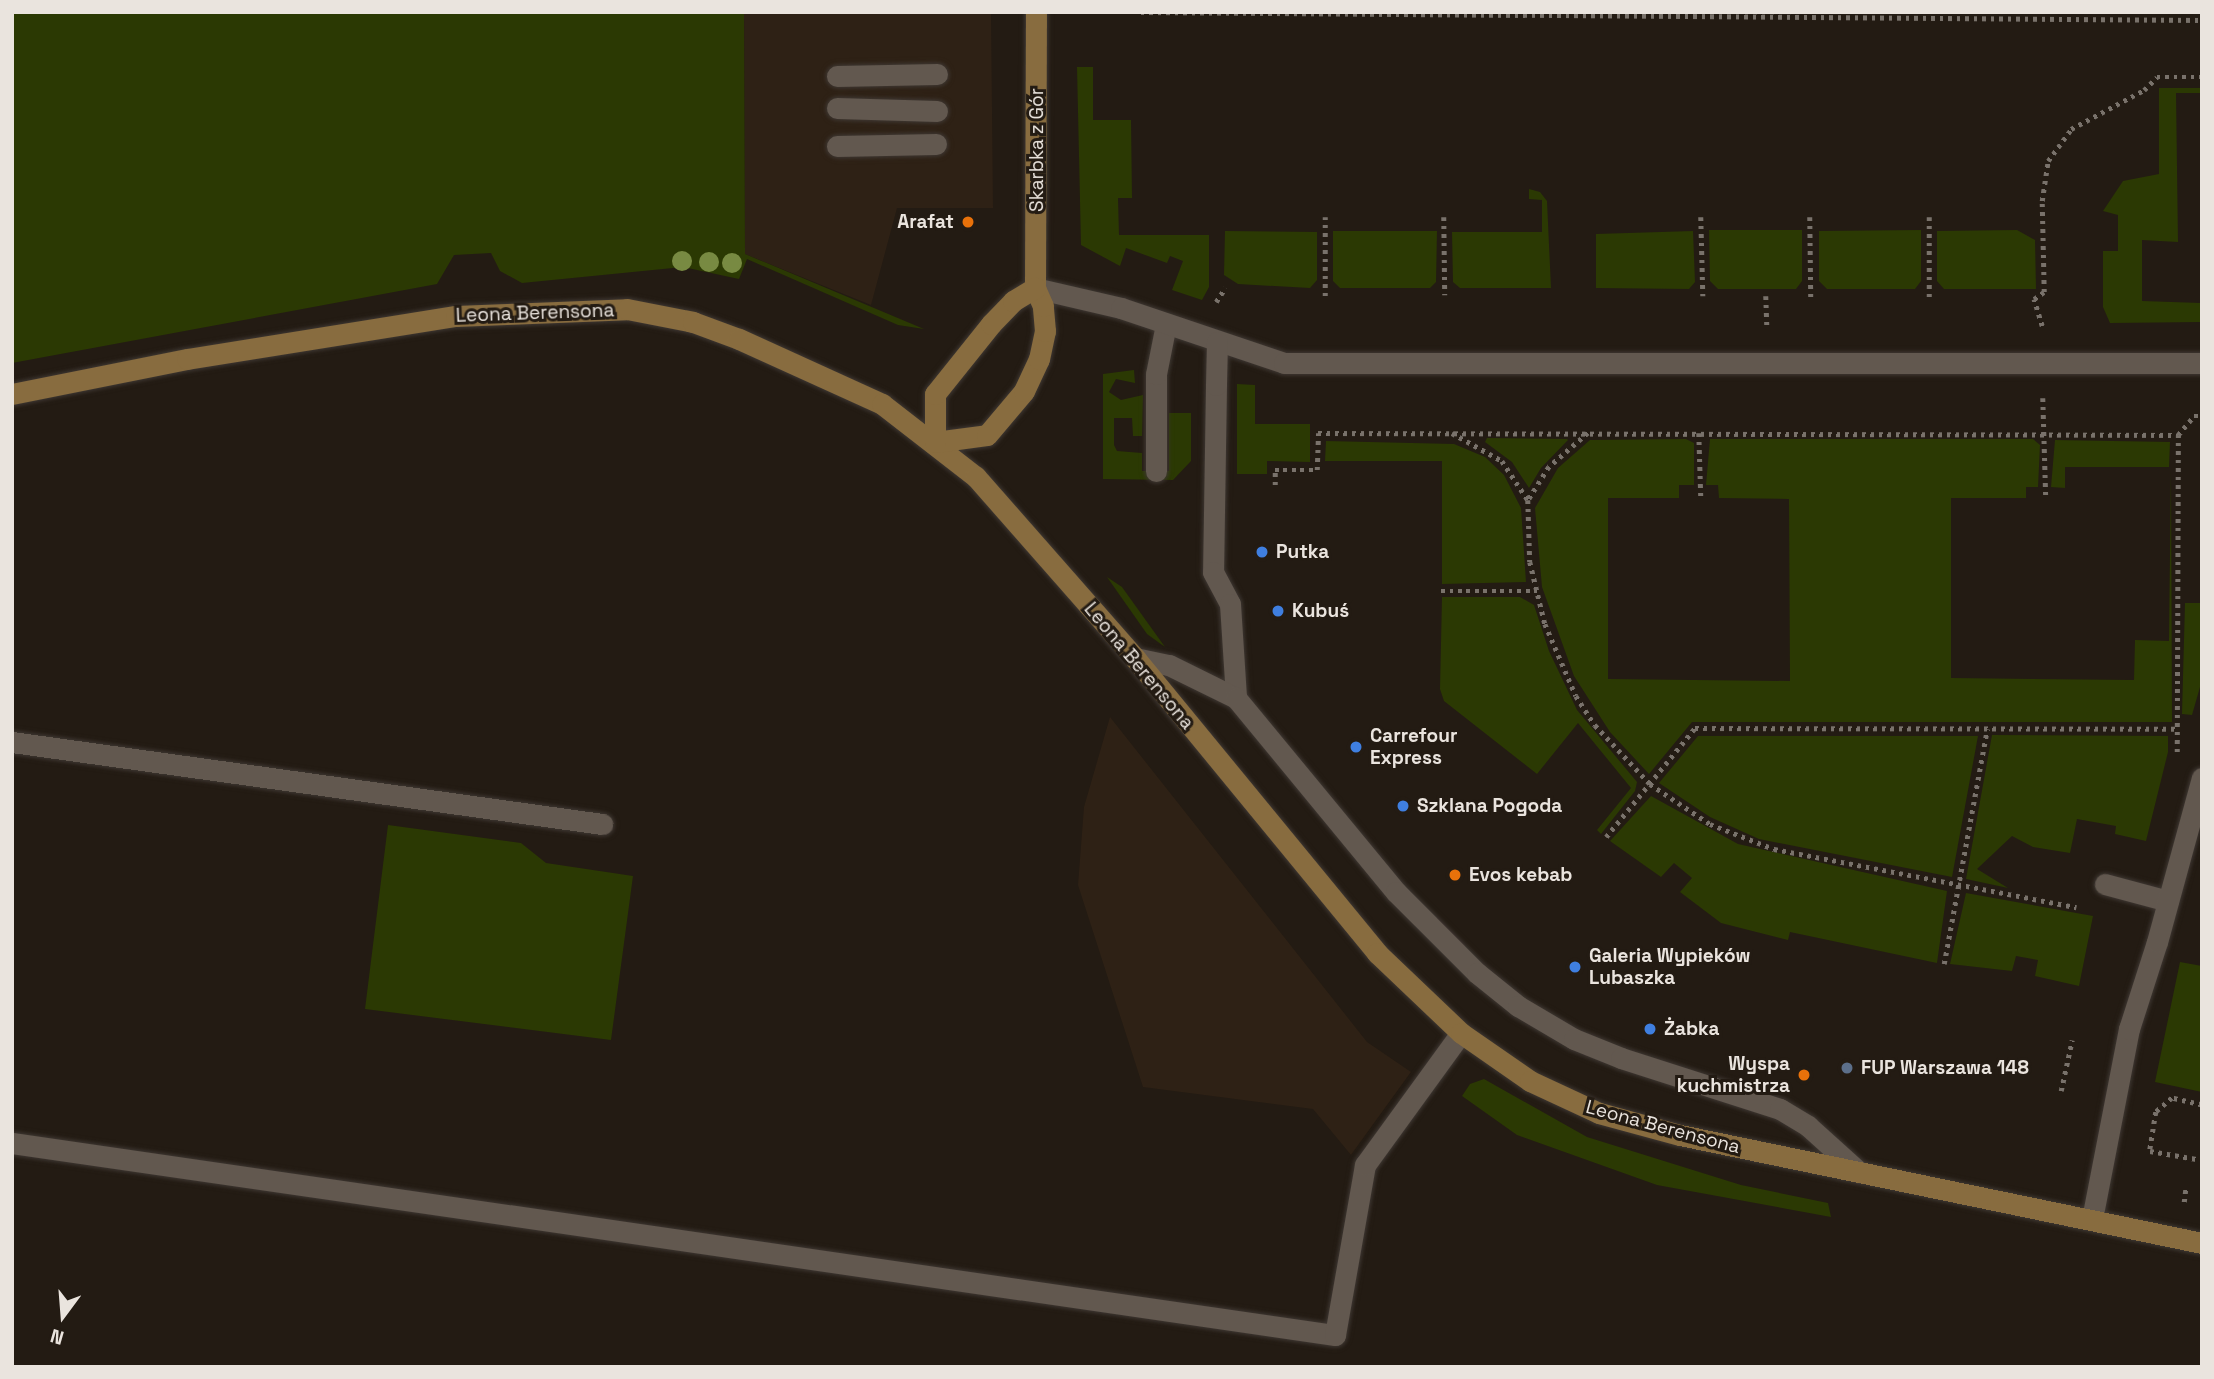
<!DOCTYPE html>
<meta charset="utf-8">
<style>
body{margin:0}
#map{position:relative;width:2214px;height:1379px;overflow:hidden;background:#231b13;font-family:"Space Grotesk",sans-serif}
div>[style]{position:absolute}
[style*='--x']{left:calc(var(--x)*1px);top:calc(var(--y)*1px);width:calc(var(--w)*1px);rotate:calc(var(--a)*1deg)}
.built>*{inset:0;background:#2e2115}
.green>*{inset:0;background:#2b3903}
.path>*{height:4.5px;margin-top:-2.25px;transform-origin:0;background:repeating-linear-gradient(90deg,#79726b 0 3.5px,transparent 0 8.5px)}
.roads{filter:drop-shadow(0 0 2px #3e3732) drop-shadow(0 0 2px #3e3732)}
.lane>*{height:21px;margin:-10.5px;padding:0 10.5px;transform-origin:10.5px;border-radius:10.5px;background:#62584f}
.street>*{height:21px;margin:-10.5px;padding:0 10.5px;transform-origin:10.5px;border-radius:10.5px;background:#62584f}
.secondary>*{height:21px;margin:-10.5px;padding:0 10.5px;transform-origin:10.5px;border-radius:10.5px;background:#886c3f}
.trees>*{width:20px;height:20px;margin:-10px;border-radius:50%;background:#788a42}
.dots>*{width:19px;height:19px;translate:-50% -50%;box-sizing:border-box;border:4px solid #231b13;border-radius:50%}
span{translate:-50% -50%;white-space:nowrap;text-align:center;line-height:1.15;-webkit-text-stroke:6px #231b13;paint-order:stroke}
.street-label{font-size:19px;color:#eae4de}
.poi-label{font-size:19px;color:#eae4de;font-weight:700}
.right{translate:-100% -50%;text-align:right}
.left{translate:0 -50%;text-align:left}
.frame{position:absolute;inset:0;border:14px solid #eae4de;pointer-events:none}
.north{position:absolute;left:28px;top:1281px;width:70px;height:70px;-webkit-text-stroke:5px #231b13;paint-order:stroke;rotate:196deg;font-size:19px;font-weight:700;line-height:28px;text-align:center;color:#eae4de}
.north::after{content:'';display:block;margin:auto;width:24px;height:32px;background:#eae4de;clip-path:polygon(50% 0,100% 100%,50% 72%,0 100%)}
</style>
<div id="map">
<div class="built">
<div style="clip-path:polygon(744px 12px,991px 12px,993px 208px,897px 208px,871px 305px,745px 254px)"></div>
<div style="clip-path:polygon(1110px 717px,1367px 1042px,1411px 1072px,1351px 1155px,1313px 1109px,1143px 1087px,1078px 885px,1084px 807px)"></div>
</div>
<div class="green">
<div style="clip-path:polygon(12px 12px,744px 12px,745px 254px,924px 329px,898px 325px,747px 259px,739px 279px,683px 267px,522px 283px,500px 271px,491px 253px,454px 255px,437px 284px,12px 363px)"></div>
<div style="clip-path:polygon(1077px 67px,1093px 67px,1093px 120px,1131px 120px,1132px 198px,1118px 198px,1119px 235px,1209px 235px,1209px 287px,1202px 300px,1172px 290px,1183px 261px,1170px 256px,1167px 263px,1126px 248px,1120px 266px,1081px 245px)"></div>
<div style="clip-path:polygon(2159px 88px,2202px 88px,2202px 93px,2176px 93px,2178px 242px,2142px 240px,2142px 301px,2201px 303px,2202px 322px,2110px 323px,2103px 307px,2103px 251px,2118px 251px,2118px 215px,2103px 211px,2123px 181px,2159px 174px)"></div>
<div style="clip-path:polygon(1529px 189px,1540px 192px,1547px 201px,1551px 288px,1460px 288px,1453px 282px,1452px 232px,1542px 232px,1542px 200px,1529px 199px)"></div>
<div style="clip-path:polygon(1709px 230px,1802px 230px,1802px 281px,1796px 289px,1718px 289px,1710px 281px)"></div>
<div style="clip-path:polygon(1921px 230px,1921px 281px,1915px 289px,1827px 289px,1819px 281px,1819px 231px)"></div>
<div style="clip-path:polygon(2017px 230px,2035px 240px,2036px 289px,1944px 289px,1937px 281px,1937px 231px)"></div>
<div style="clip-path:polygon(1225px 231px,1317px 232px,1317px 280px,1310px 288px,1238px 284px,1224px 275px)"></div>
<div style="clip-path:polygon(1333px 231px,1437px 231px,1436px 282px,1430px 288px,1340px 288px,1333px 281px)"></div>
<div style="clip-path:polygon(1693px 231px,1695px 282px,1689px 289px,1596px 288px,1596px 234px)"></div>
<div style="clip-path:polygon(1134px 370px,1135px 383px,1116px 379px,1109px 392px,1121px 400px,1143px 395px,1142px 436px,1133px 436px,1132px 418px,1114px 418px,1114px 445px,1117px 451px,1142px 453px,1142px 471px,1169px 471px,1169px 413px,1191px 413px,1191px 461px,1173px 480px,1103px 479px,1103px 374px)"></div>
<div style="clip-path:polygon(1237px 384px,1255px 385px,1255px 424px,1310px 424px,1310px 462px,1267px 461px,1267px 474px,1237px 474px)"></div>
<div style="clip-path:polygon(1487px 438px,1567px 439px,1568px 440px,1541px 468px,1529px 488px,1512px 462px,1485px 442px)"></div>
<div style="clip-path:polygon(1686px 439px,1694px 443px,1694px 485px,1679px 485px,1679px 498px,1608px 498px,1608px 679px,1790px 681px,1789px 499px,1719px 498px,1718px 485px,1706px 485px,1710px 439px,2033px 439px,2040px 445px,2038px 487px,2026px 487px,2026px 498px,1951px 498px,1951px 678px,2134px 680px,2135px 640px,2169px 641px,2171px 468px,2172px 722px,1692px 722px,1649px 774px,1610px 732px,1574px 676px,1542px 587px,1535px 508px,1558px 468px,1590px 440px)"></div>
<div style="clip-path:polygon(2055px 440px,2170px 442px,2169px 467px,2065px 467px,2065px 488px,2051px 487px)"></div>
<div style="clip-path:polygon(1326px 441px,1454px 444px,1485px 457px,1504px 475px,1521px 508px,1526px 582px,1442px 584px,1442px 461px,1325px 461px)"></div>
<div style="clip-path:polygon(1107px 577px,1122px 587px,1165px 647px,1147px 634px)"></div>
<div style="clip-path:polygon(1442px 597px,1520px 597px,1534px 605px,1549px 651px,1577px 710px,1637px 782px,1635px 791px,1601px 834px,1597px 830px,1631px 788px,1578px 723px,1537px 774px,1444px 701px,1440px 689px)"></div>
<div style="clip-path:polygon(2185px 603px,2202px 603px,2202px 680px,2192px 715px,2182px 714px)"></div>
<div style="clip-path:polygon(1992px 735px,2168px 736px,2168px 752px,2146px 841px,2115px 834px,2116px 826px,2077px 819px,2070px 853px,2033px 847px,2012px 836px,1977px 869px,2008px 888px,1966px 879px)"></div>
<div style="clip-path:polygon(1698px 736px,1978px 736px,1952px 877px,1759px 839px,1710px 817px,1659px 783px)"></div>
<div style="clip-path:polygon(1651px 796px,1738px 844px,1947px 891px,1937px 963px,1790px 932px,1788px 940px,1721px 923px,1680px 892px,1692px 878px,1674px 863px,1661px 877px,1610px 841px)"></div>
<div style="clip-path:polygon(388px 825px,521px 843px,546px 863px,633px 876px,611px 1040px,365px 1009px)"></div>
<div style="clip-path:polygon(1966px 893px,2093px 916px,2079px 986px,2035px 976px,2038px 960px,2016px 956px,2012px 971px,1950px 964px)"></div>
<div style="clip-path:polygon(2180px 962px,2202px 966px,2202px 1092px,2155px 1082px)"></div>
<div style="clip-path:polygon(1484px 1079px,1587px 1137px,1741px 1185px,1828px 1203px,1831px 1217px,1657px 1185px,1517px 1135px,1462px 1096px,1470px 1084px)"></div>
</div>
<div class="path">
<div style="--x:1141;--y:12;--w:1061;--a:0.43"></div>
<div style="--x:1444;--y:217;--w:78;--a:89.3"></div>
<div style="--x:1701;--y:217;--w:79;--a:88.5"></div>
<div style="--x:1810;--y:217;--w:80;--a:89.3"></div>
<div style="--x:1325;--y:296;--w:79;--a:-90"></div>
<div style="--x:1766;--y:296;--w:31;--a:88"></div>
<div style="--x:1929;--y:297;--w:80;--a:-90"></div>
<div style="--x:1216;--y:302;--w:17;--a:-57"></div>
<div style="--x:2042;--y:326;--w:28;--a:-107"></div>
<div style="--x:2034;--y:299;--w:12;--a:-35"></div>
<div style="--x:2044;--y:292;--w:91;--a:-91.3"></div>
<div style="--x:2042;--y:201;--w:40;--a:-81.5"></div>
<div style="--x:2048;--y:161;--w:39;--a:-54"></div>
<div style="--x:2071;--y:129;--w:83;--a:-28.1"></div>
<div style="--x:2144;--y:90;--w:18;--a:-45"></div>
<div style="--x:2157;--y:77;--w:45;--a:0"></div>
<div style="--x:2043;--y:398;--w:100;--a:88.3"></div>
<div style="--x:1452;--y:433;--w:57;--a:29.2"></div>
<div style="--x:1502;--y:461;--w:47;--a:56.3"></div>
<div style="--x:1588;--y:433;--w:52;--a:138.9"></div>
<div style="--x:1549;--y:467;--w:39;--a:122"></div>
<div style="--x:1528;--y:500;--w:62;--a:88.2"></div>
<div style="--x:1530;--y:562;--w:64;--a:76.4"></div>
<div style="--x:1545;--y:624;--w:78;--a:66.7"></div>
<div style="--x:1576;--y:696;--w:35;--a:57"></div>
<div style="--x:1595;--y:725;--w:81;--a:47"></div>
<div style="--x:1650;--y:784;--w:72;--a:33.7"></div>
<div style="--x:1710;--y:824;--w:69;--a:21.3"></div>
<div style="--x:1774;--y:849;--w:308;--a:10.9"></div>
<div style="--x:1699;--y:433;--w:65;--a:88.2"></div>
<div style="--x:1275;--y:485;--w:15;--a:-90"></div>
<div style="--x:1275;--y:470;--w:42;--a:0"></div>
<div style="--x:1317;--y:470;--w:37;--a:-88"></div>
<div style="--x:1318;--y:433;--w:860;--a:0.13"></div>
<div style="--x:1441;--y:591;--w:96;--a:0"></div>
<div style="--x:2177;--y:752;--w:317;--a:-89.8"></div>
<div style="--x:2178;--y:435;--w:25;--a:-50"></div>
<div style="--x:2194;--y:416;--w:8;--a:0"></div>
<div style="--x:1606;--y:837;--w:141;--a:-50.8"></div>
<div style="--x:1695;--y:728;--w:482;--a:0.1"></div>
<div style="--x:1944;--y:964;--w:239;--a:-79.6"></div>
<div style="--x:2061;--y:1091;--w:52;--a:-77.8"></div>
<div style="--x:2202;--y:1105;--w:31;--a:-167"></div>
<div style="--x:2172;--y:1098;--w:21;--a:139"></div>
<div style="--x:2156;--y:1112;--w:39;--a:99"></div>
<div style="--x:2150;--y:1151;--w:53;--a:9.8"></div>
<div style="--x:2184;--y:1202;--w:16;--a:-83"></div>
</div>
<div class="roads">
<div class="lane">
<div style="--x:837;--y:76;--w:100;--a:-1.1"></div>
<div style="--x:837;--y:108;--w:100;--a:1.7"></div>
<div style="--x:837;--y:146;--w:99;--a:-1.2"></div>
<div style="--x:1035;--y:288;--w:88;--a:13.1"></div>
<div style="--x:1216;--y:385;--w:187;--a:90.9"></div>
<div style="--x:1213;--y:572;--w:36;--a:62"></div>
<div style="--x:1230;--y:604;--w:94;--a:86.3"></div>
<div style="--x:1156;--y:471;--w:97;--a:-90"></div>
<div style="--x:1156;--y:374;--w:51;--a:-78.7"></div>
<div style="--x:1135;--y:658;--w:35;--a:12"></div>
<div style="--x:1169;--y:665;--w:75;--a:26.2"></div>
<div style="--x:1236;--y:698;--w:251;--a:50.5"></div>
<div style="--x:1396;--y:892;--w:115;--a:45"></div>
<div style="--x:1477;--y:973;--w:53;--a:38.8"></div>
<div style="--x:1518;--y:1006;--w:65;--a:30.5"></div>
<div style="--x:1574;--y:1039;--w:51;--a:22"></div>
<div style="--x:1621;--y:1058;--w:167;--a:17.8"></div>
<div style="--x:1780;--y:1109;--w:33;--a:31"></div>
<div style="--x:1808;--y:1126;--w:69;--a:42"></div>
<div style="--x:12;--y:742;--w:596;--a:7.91"></div>
<div style="--x:2105;--y:884;--w:65;--a:15.1"></div>
<div style="--x:12;--y:1143;--w:1337;--a:8.26"></div>
<div style="--x:1335;--y:1335;--w:173;--a:-80"></div>
<div style="--x:1365;--y:1165;--w:163;--a:-54"></div>
<div style="--x:2092;--y:1219;--w:194;--a:-79"></div>
<div style="--x:2129;--y:1029;--w:91;--a:-72.2"></div>
</div>
<div class="street">
<div style="--x:1121;--y:308;--w:172;--a:18.6"></div>
<div style="--x:1284;--y:363;--w:918;--a:0"></div>
<div style="--x:1216;--y:385;--w:43;--a:-88.7"></div>
<div style="--x:2157;--y:942;--w:170;--a:-74.7"></div>
</div>
<div class="secondary">
<div style="--x:12;--y:394;--w:178;--a:-11.3"></div>
<div style="--x:187;--y:359;--w:272;--a:-9.1"></div>
<div style="--x:456;--y:316;--w:171;--a:-2.3"></div>
<div style="--x:627;--y:309;--w:67;--a:11.1"></div>
<div style="--x:693;--y:322;--w:49;--a:20.3"></div>
<div style="--x:739;--y:339;--w:157;--a:24.4"></div>
<div style="--x:882;--y:404;--w:119;--a:37.8"></div>
<div style="--x:976;--y:477;--w:241;--a:48.7"></div>
<div style="--x:1135;--y:658;--w:382;--a:50.6"></div>
<div style="--x:1377;--y:953;--w:116;--a:43.6"></div>
<div style="--x:1461;--y:1033;--w:84;--a:34.8"></div>
<div style="--x:1530;--y:1081;--w:76;--a:24.9"></div>
<div style="--x:1599;--y:1113;--w:84;--a:15.2"></div>
<div style="--x:1680;--y:1135;--w:533;--a:11.69"></div>
<div style="--x:935;--y:442;--w:52;--a:-7.7"></div>
<div style="--x:987;--y:435;--w:57;--a:-49.9"></div>
<div style="--x:1024;--y:391;--w:35;--a:-65"></div>
<div style="--x:1039;--y:359;--w:29;--a:-78"></div>
<div style="--x:1045;--y:331;--w:25;--a:-95"></div>
<div style="--x:1043;--y:306;--w:20;--a:-114"></div>
<div style="--x:1035;--y:288;--w:276;--a:-89.8"></div>
<div style="--x:935;--y:442;--w:48;--a:-90"></div>
<div style="--x:935;--y:394;--w:90;--a:-51.3"></div>
<div style="--x:991;--y:324;--w:32;--a:-46"></div>
<div style="--x:1013;--y:301;--w:26;--a:-31"></div>
</div>
</div>
<div class="trees">
<div style="left:682px;top:261px"></div>
<div style="left:709px;top:262px"></div>
<div style="left:732px;top:263px"></div>
</div>
<div class="dots">
<div style="left:968px;top:222px;background:#e8710a"></div>
<div style="left:1262px;top:552px;background:#3f7fe0"></div>
<div style="left:1278px;top:611px;background:#3f7fe0"></div>
<div style="left:1356px;top:747px;background:#3f7fe0"></div>
<div style="left:1403px;top:806px;background:#3f7fe0"></div>
<div style="left:1455px;top:875px;background:#e8710a"></div>
<div style="left:1575px;top:967px;background:#3f7fe0"></div>
<div style="left:1650px;top:1029px;background:#3f7fe0"></div>
<div style="left:1847px;top:1068px;background:#5c6f8a"></div>
<div style="left:1804px;top:1075px;background:#e8710a"></div>
</div>
<div class="street-label">
<span style="left:1037px;top:150px;rotate:-90deg">Skarbka z Gór</span>
<span style="left:535px;top:313px;rotate:-2deg">Leona Berensona</span>
<span style="left:1139px;top:666px;rotate:50deg">Leona Berensona</span>
<span style="left:1663px;top:1127px;rotate:15deg">Leona Berensona</span>
</div>
<div class="poi-label">
<span class="right" style="left:954px;top:222px">Arafat</span>
<span class="left" style="left:1276px;top:552px">Putka</span>
<span class="left" style="left:1292px;top:611px">Kubuś</span>
<span class="left" style="left:1370px;top:747px">Carrefour<br>Express</span>
<span class="left" style="left:1417px;top:806px">Szklana Pogoda</span>
<span class="left" style="left:1469px;top:875px">Evos kebab</span>
<span class="left" style="left:1589px;top:967px">Galeria Wypieków<br>Lubaszka</span>
<span class="left" style="left:1664px;top:1029px">Żabka</span>
<span class="right" style="left:1790px;top:1075px">Wyspa<br>kuchmistrza</span>
<span class="left" style="left:1861px;top:1068px">FUP Warszawa 148</span>
</div>
<div class="frame"></div>
<div class="north">N</div>
</div>
